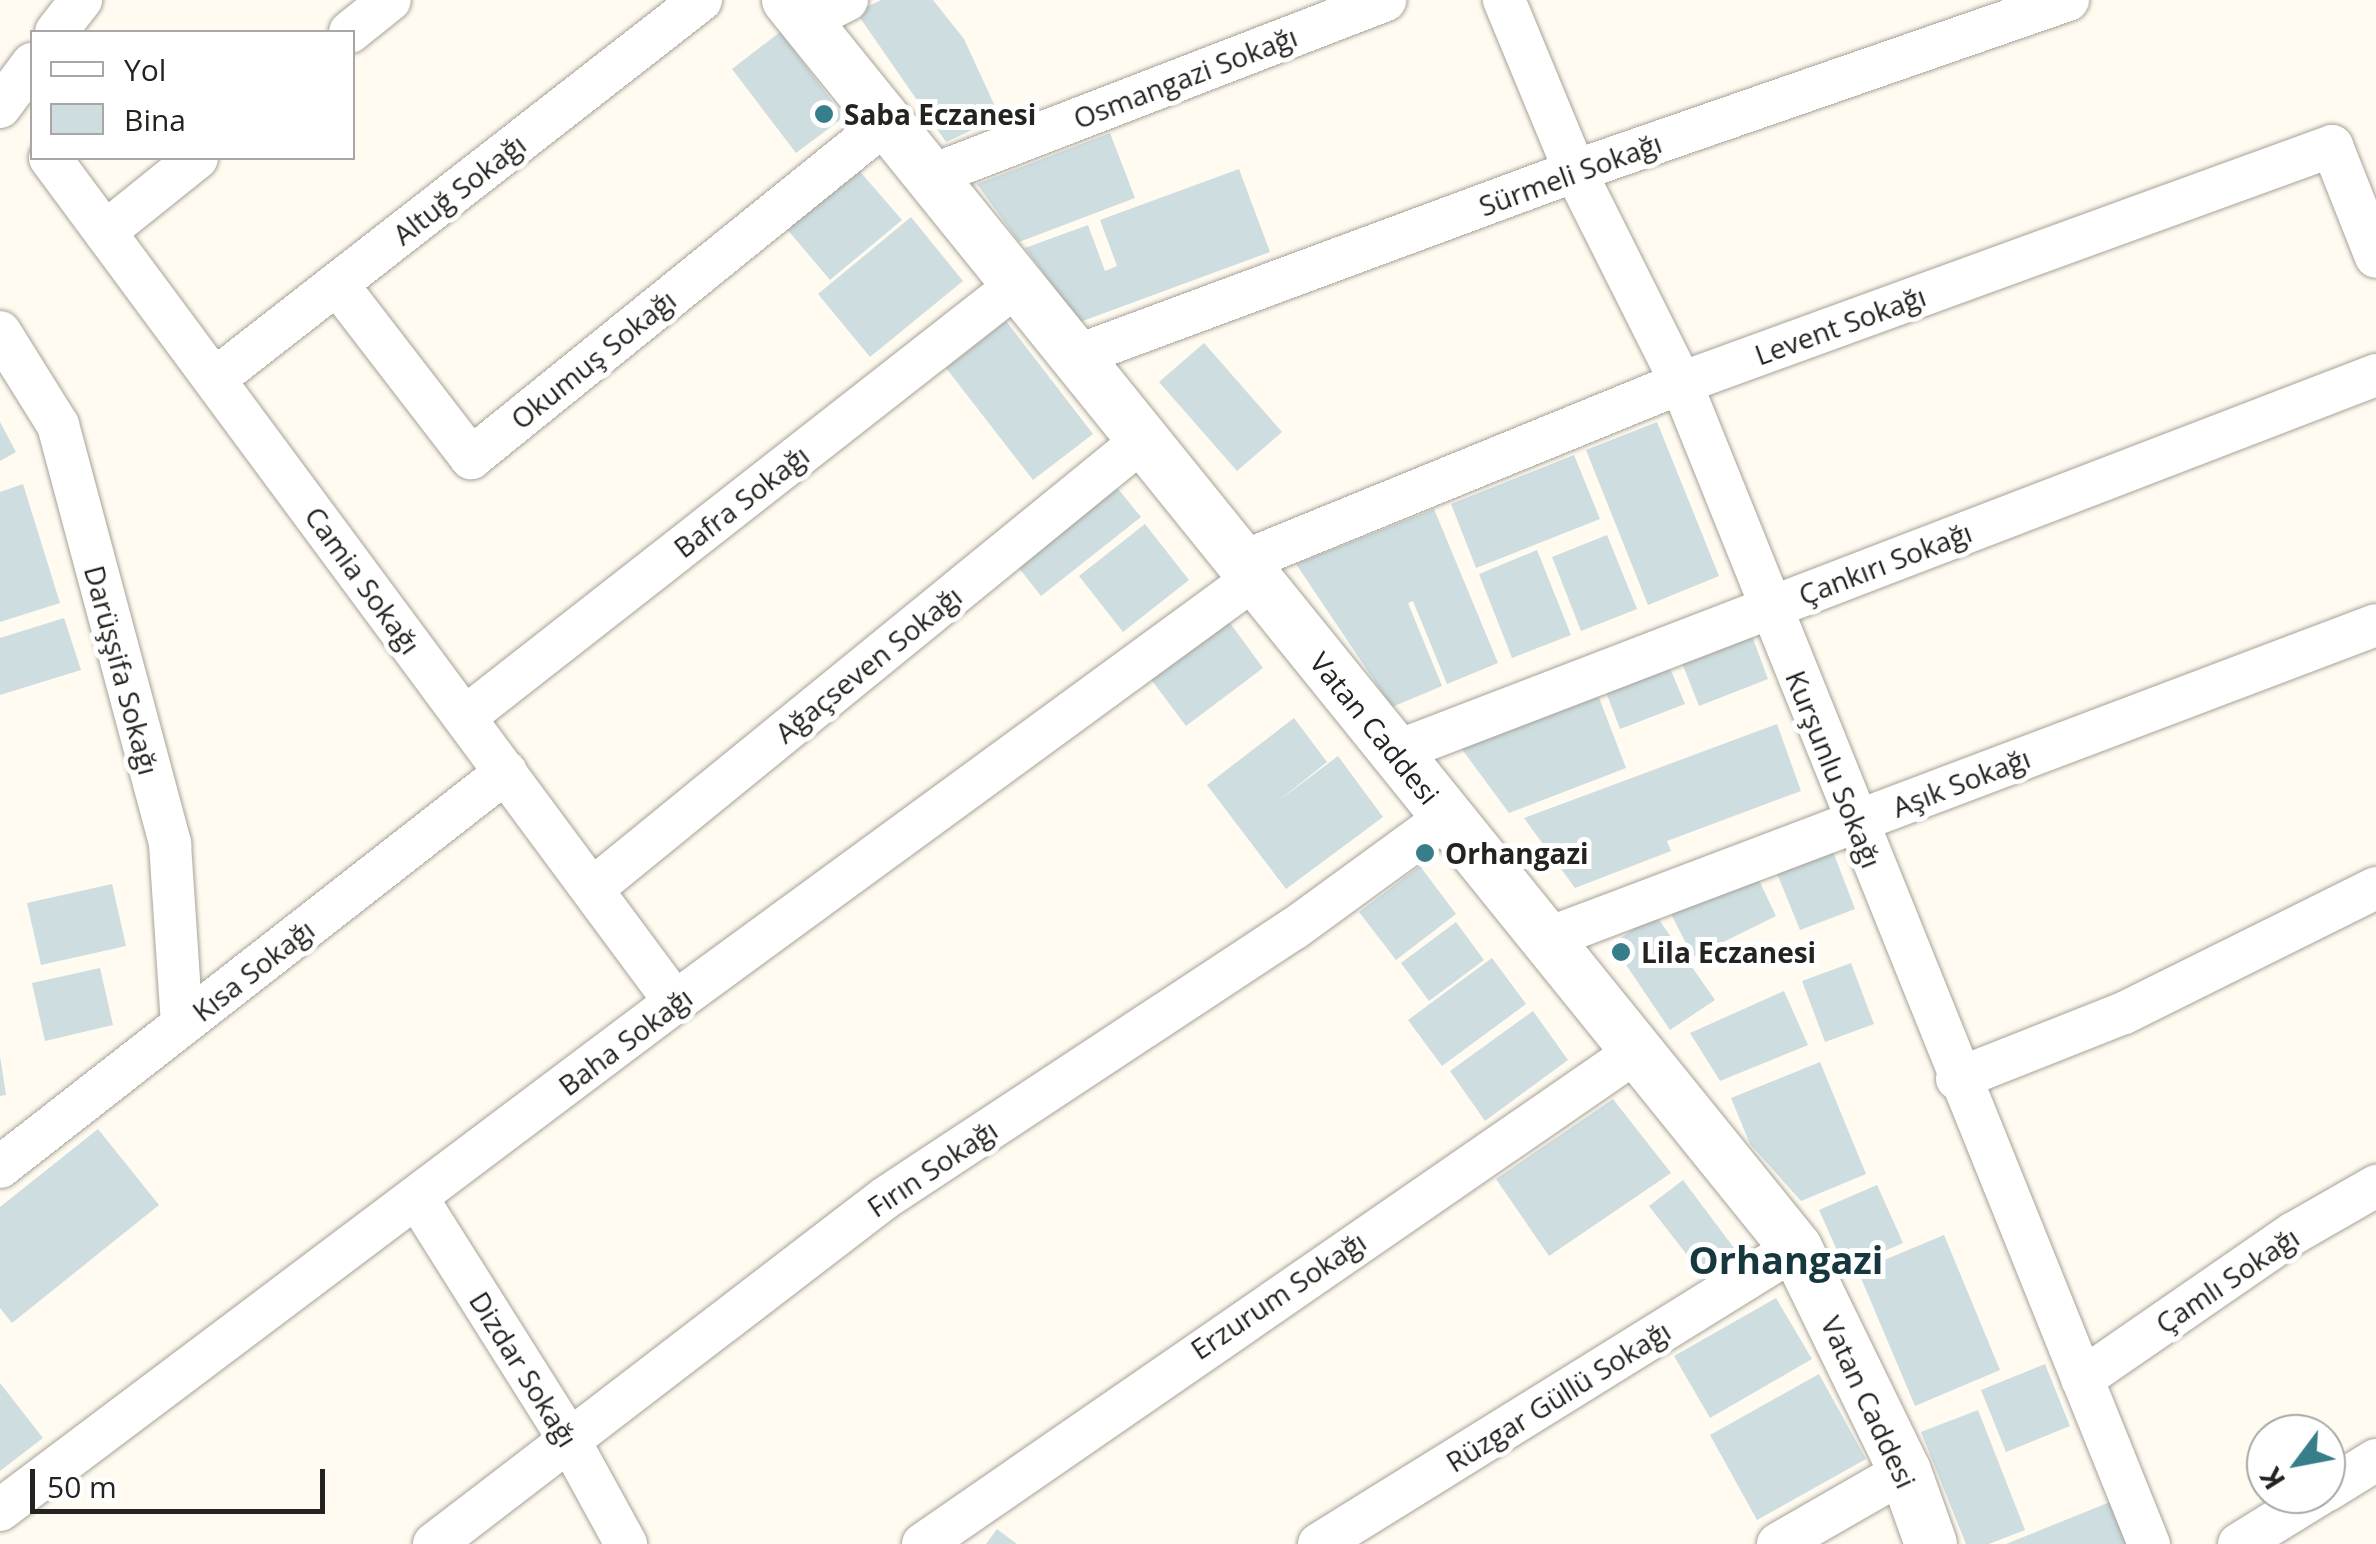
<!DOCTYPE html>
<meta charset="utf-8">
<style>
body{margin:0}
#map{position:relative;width:2376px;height:1544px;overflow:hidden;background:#fffbf1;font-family:"Open Sans",sans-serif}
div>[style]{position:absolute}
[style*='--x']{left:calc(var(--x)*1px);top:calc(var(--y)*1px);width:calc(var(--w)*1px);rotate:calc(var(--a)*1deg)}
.building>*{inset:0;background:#cddde0}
.roads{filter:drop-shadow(0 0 2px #a7a297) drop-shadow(0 0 2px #a7a297)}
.minor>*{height:42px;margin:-21px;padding:0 21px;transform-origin:21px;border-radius:21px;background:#fff}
.tertiary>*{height:52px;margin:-26px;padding:0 26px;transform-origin:26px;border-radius:26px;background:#fff}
.dots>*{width:28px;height:28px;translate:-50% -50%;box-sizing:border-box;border:5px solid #fff;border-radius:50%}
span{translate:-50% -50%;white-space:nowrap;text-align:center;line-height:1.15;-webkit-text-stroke:10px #fff;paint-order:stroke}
.street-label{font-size:28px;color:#25231f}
.poi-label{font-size:28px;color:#25231f;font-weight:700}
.left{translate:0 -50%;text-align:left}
.district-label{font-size:38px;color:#16373d;font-weight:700}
.legend{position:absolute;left:30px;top:30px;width:325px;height:130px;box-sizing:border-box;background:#fff;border:2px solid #a8a7a5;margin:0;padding:12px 18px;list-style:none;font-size:30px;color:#25231f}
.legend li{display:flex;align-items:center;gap:20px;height:50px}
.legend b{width:50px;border:2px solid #a8a7a5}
.north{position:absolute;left:2246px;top:1414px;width:100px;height:100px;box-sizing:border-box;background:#fff;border:2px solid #a8a7a5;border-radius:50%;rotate:238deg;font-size:28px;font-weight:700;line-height:40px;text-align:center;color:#25231f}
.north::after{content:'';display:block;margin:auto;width:35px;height:45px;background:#387d8a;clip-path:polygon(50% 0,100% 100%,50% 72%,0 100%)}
.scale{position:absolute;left:30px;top:1469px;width:295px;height:45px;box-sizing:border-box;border:5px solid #25231f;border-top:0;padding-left:12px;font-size:30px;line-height:35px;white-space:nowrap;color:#25231f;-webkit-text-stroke:8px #fff;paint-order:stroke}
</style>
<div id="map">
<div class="building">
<div style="clip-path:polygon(881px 0,933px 0,964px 39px,1000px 117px,946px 142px,856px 12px)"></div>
<div style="clip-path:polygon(780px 32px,844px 117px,796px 153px,732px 69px)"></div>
<div style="clip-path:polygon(1110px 133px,1135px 198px,1019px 242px,977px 184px)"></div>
<div style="clip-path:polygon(857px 168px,902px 220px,830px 280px,786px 228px)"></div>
<div style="clip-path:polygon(1239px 169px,1270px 252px,1080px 322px,1025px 248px,1088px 225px,1105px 271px,1117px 266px,1100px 220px)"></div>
<div style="clip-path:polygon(911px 217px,963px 281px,870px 357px,818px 294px)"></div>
<div style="clip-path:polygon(1006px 321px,1093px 434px,1033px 480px,946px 368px)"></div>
<div style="clip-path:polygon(1204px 343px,1282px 432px,1237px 471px,1159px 382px)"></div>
<div style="clip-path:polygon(0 422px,16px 452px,0 461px)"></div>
<div style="clip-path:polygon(1657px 422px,1719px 576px,1648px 605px,1586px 450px)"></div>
<div style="clip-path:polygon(1574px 455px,1600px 519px,1476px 568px,1451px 504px)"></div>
<div style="clip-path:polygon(23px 484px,60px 603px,0 622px,0 492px)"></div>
<div style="clip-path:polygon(1114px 484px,1141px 517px,1041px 596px,1015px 563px)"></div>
<div style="clip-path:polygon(1434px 509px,1498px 663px,1447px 684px,1413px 601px,1408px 603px,1442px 686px,1392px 707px,1296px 564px)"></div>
<div style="clip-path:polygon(1145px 524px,1189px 580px,1123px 632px,1079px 576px)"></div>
<div style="clip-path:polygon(1607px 535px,1637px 609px,1581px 631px,1552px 557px)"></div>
<div style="clip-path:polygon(1537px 550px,1571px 635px,1512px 658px,1479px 574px)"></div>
<div style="clip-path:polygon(1222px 612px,1263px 668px,1186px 726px,1144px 670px)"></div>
<div style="clip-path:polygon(64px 618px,81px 670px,0 695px,0 638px)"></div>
<div style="clip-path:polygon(1752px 636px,1768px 679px,1699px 706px,1682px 663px)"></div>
<div style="clip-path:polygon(1670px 668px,1685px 704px,1620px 729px,1606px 692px)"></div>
<div style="clip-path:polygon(1598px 695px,1626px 768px,1509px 813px,1461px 748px)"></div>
<div style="clip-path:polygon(1294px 718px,1327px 762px,1277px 802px,1338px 756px,1383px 817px,1286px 889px,1207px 785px)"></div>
<div style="clip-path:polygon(1777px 724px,1801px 791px,1667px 841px,1671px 851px,1575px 888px,1524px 818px)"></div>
<div style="clip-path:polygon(1832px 849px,1855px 909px,1800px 930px,1776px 871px)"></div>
<div style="clip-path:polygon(1420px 866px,1456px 914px,1396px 960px,1359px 912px)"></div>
<div style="clip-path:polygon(1754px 870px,1776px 916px,1693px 957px,1670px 912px)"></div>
<div style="clip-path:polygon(112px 884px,126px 946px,41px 965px,27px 903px)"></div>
<div style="clip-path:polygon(1655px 914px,1715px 1000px,1670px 1030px,1612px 944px)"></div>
<div style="clip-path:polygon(1456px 922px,1484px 960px,1429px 1001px,1401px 963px)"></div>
<div style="clip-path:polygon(1492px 958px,1526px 1004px,1442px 1066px,1408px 1020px)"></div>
<div style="clip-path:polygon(1851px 963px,1874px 1024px,1825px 1042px,1802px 981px)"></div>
<div style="clip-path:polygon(100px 968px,113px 1025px,45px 1041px,32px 983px)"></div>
<div style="clip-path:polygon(1784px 991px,1808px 1045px,1720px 1081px,1690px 1033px)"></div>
<div style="clip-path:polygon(1533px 1011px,1568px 1060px,1485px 1121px,1450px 1071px)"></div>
<div style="clip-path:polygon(0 1056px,6px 1095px,0 1096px)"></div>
<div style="clip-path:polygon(1820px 1062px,1866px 1174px,1801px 1201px,1750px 1144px,1731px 1098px)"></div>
<div style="clip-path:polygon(1613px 1099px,1671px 1173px,1549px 1256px,1496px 1179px)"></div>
<div style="clip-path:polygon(98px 1129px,159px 1205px,12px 1323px,0 1308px,0 1207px)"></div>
<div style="clip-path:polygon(1683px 1180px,1734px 1248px,1701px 1273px,1649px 1206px)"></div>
<div style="clip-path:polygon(1877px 1185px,1903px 1243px,1845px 1268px,1819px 1210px)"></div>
<div style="clip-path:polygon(1944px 1235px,2000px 1370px,1915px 1406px,1858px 1271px)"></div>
<div style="clip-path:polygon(1776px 1298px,1812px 1359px,1710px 1418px,1674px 1356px)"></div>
<div style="clip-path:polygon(2045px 1364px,2070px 1426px,2006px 1452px,1981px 1390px)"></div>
<div style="clip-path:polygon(1819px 1374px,1866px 1459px,1757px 1520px,1710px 1435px)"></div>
<div style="clip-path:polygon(0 1383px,43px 1438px,0 1471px)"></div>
<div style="clip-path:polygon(1978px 1410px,2025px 1530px,1989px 1544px,1966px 1544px,1921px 1432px)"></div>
<div style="clip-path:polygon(2110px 1502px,2127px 1544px,2006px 1544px)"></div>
<div style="clip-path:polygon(997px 1529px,1017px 1544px,986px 1544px)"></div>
</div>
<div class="roads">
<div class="minor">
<div style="--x:1504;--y:0;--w:185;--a:67.5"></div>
<div style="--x:1575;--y:171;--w:237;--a:63.4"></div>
<div style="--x:1681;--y:383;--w:1252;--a:68.05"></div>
<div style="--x:805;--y:21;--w:47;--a:-26.6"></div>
<div style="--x:56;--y:32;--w:41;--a:-52"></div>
<div style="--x:350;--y:32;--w:51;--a:-38.7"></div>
<div style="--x:0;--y:107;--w:54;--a:-53.3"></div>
<div style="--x:50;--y:158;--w:1050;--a:53.48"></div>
<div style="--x:930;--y:176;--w:488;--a:-21.1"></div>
<div style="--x:105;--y:232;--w:118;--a:-38.8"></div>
<div style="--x:337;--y:284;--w:220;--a:52.4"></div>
<div style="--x:471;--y:458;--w:535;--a:-38.93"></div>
<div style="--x:0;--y:332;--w:110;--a:58.1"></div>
<div style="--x:58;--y:425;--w:434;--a:75"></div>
<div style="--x:170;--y:844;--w:181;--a:86.2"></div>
<div style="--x:1076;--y:356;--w:532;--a:-20.34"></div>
<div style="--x:1575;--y:171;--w:522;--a:-19.13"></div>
<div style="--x:216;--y:378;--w:615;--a:-37.93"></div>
<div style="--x:1242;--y:562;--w:474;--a:-22.2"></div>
<div style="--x:1681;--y:383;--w:693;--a:-20"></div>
<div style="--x:2332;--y:146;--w:119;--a:68.4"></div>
<div style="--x:465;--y:717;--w:702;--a:-38.06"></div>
<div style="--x:1395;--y:752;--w:1051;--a:-21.02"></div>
<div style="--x:592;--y:889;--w:711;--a:-39.18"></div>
<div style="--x:1546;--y:939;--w:887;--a:-20.72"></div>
<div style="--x:1957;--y:1079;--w:180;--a:-21.6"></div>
<div style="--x:2124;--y:1013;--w:281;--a:-26.4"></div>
<div style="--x:0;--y:1167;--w:642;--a:-37.98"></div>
<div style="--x:417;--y:1198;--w:284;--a:57.8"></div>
<div style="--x:568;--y:1438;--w:121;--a:61.3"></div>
<div style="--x:2082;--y:1379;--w:257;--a:-34.6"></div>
<div style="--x:2294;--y:1233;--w:95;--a:-29.8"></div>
<div style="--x:2326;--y:1491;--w:59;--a:-31.8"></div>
<div style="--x:0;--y:1510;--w:845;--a:-36.96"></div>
<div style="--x:675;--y:1002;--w:718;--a:-36.17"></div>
<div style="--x:434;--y:1544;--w:568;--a:-37.49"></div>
<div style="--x:885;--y:1198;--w:491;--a:-33.4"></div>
<div style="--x:1295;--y:928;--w:188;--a:-36.1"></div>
<div style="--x:923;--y:1544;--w:868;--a:-34.62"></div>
<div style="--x:1319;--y:1544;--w:561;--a:-31.82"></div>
<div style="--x:1778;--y:1544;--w:146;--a:-29.9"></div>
<div style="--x:2239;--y:1544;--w:95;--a:-31.7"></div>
</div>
<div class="tertiary">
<div style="--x:788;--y:0;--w:1604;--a:51.07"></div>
<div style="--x:1796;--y:1248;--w:248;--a:64"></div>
<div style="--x:1905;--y:1471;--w:77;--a:70.4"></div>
</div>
</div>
<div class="dots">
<div style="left:824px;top:114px;background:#387d8a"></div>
<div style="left:1425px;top:853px;background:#387d8a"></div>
<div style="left:1621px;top:952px;background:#387d8a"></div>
</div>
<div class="street-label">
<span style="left:1185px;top:77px;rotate:-21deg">Osmangazi Sokağı</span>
<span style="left:1570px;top:174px;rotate:-20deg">Sürmeli Sokağı</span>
<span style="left:459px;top:189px;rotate:-38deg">Altuğ Sokağı</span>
<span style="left:1840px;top:325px;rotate:-20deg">Levent Sokağı</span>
<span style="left:593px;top:359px;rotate:-39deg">Okumuş Sokağı</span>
<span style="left:741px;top:501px;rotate:-38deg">Bafra Sokağı</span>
<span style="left:1885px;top:563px;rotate:-21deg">Çankırı Sokağı</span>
<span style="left:363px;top:580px;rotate:54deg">Camia Sokağı</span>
<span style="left:868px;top:664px;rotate:-39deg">Ağaçseven Sokağı</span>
<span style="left:122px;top:670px;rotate:75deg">Darüşşifa Sokağı</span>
<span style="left:1375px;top:728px;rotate:51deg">Vatan Caddesi</span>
<span style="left:1834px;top:769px;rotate:68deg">Kurşunlu Sokağı</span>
<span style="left:1961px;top:782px;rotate:-21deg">Aşık Sokağı</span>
<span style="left:253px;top:970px;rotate:-38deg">Kısa Sokağı</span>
<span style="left:625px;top:1041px;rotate:-37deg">Baha Sokağı</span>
<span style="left:932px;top:1168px;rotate:-34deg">Fırın Sokağı</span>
<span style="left:2227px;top:1280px;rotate:-34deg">Çamlı Sokağı</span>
<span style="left:1278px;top:1295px;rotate:-34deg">Erzurum Sokağı</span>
<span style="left:524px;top:1369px;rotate:58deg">Dizdar Sokağı</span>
<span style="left:1558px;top:1396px;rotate:-32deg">Rüzgar Güllü Sokağı</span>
<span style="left:1869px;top:1402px;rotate:65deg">Vatan Caddesi</span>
</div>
<div class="poi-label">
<span class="left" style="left:844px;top:114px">Saba Eczanesi</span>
<span class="left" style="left:1445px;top:853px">Orhangazi</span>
<span class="left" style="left:1641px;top:952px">Lila Eczanesi</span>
</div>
<div class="district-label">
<span style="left:1786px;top:1260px">Orhangazi</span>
</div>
<ul class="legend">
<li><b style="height:12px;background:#fff"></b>Yol</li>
<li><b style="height:28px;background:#cddde0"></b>Bina</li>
</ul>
<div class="north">K</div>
<div class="scale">50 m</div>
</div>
